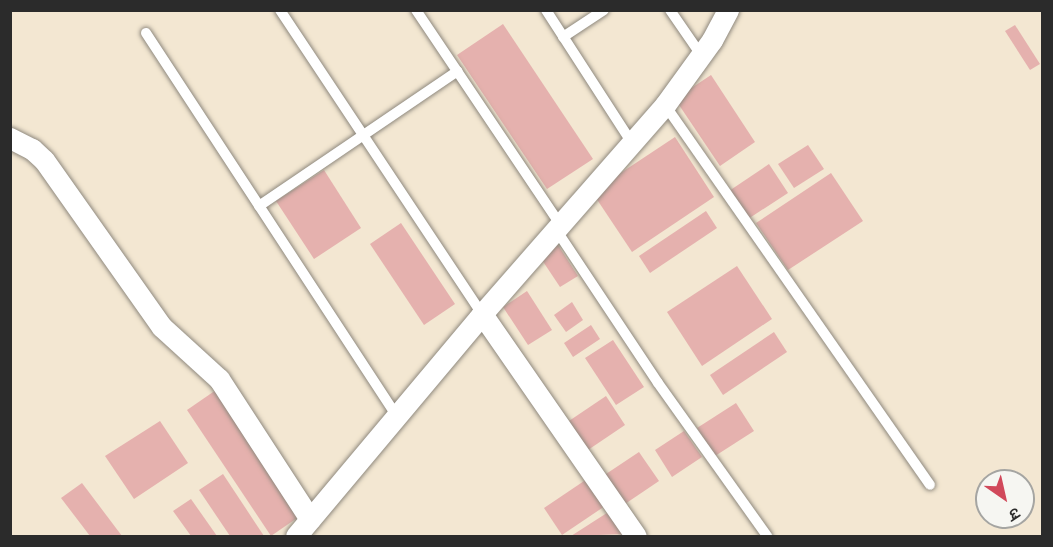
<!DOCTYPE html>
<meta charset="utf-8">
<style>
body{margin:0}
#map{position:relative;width:1053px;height:547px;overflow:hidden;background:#f3e7d2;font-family:Kalam,"Playpen Sans Deva",sans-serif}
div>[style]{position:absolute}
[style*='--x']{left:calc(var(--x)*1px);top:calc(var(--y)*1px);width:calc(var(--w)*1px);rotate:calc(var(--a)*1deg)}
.building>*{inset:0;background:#e5b1ae}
.roads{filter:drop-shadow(0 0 2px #8f897e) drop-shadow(0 0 2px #8f897e)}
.service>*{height:10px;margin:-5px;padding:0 5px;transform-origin:5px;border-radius:5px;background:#fff}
.minor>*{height:21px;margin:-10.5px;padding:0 10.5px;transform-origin:10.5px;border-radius:10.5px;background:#fff}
span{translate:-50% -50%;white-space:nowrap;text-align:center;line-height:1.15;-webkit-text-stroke:5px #f6f6f2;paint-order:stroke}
.frame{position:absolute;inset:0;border:12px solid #2b2b2b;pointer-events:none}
.north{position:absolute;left:975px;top:469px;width:60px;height:60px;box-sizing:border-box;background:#f6f6f2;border:2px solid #a5a5a2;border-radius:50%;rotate:146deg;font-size:16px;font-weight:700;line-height:24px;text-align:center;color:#2b2b2b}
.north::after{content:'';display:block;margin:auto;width:21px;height:27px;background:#d1495b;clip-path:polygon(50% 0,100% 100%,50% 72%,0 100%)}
</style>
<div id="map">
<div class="building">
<div style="clip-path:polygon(503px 24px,593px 159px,547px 189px,457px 55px)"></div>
<div style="clip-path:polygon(1015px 25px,1040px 64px,1030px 70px,1005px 31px)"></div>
<div style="clip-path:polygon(711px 75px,755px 142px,720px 166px,675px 99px)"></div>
<div style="clip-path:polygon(675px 137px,714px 197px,632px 252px,592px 192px)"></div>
<div style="clip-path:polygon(808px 145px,824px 169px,794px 188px,778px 164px)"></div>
<div style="clip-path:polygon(769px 164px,788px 193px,748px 219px,729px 191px)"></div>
<div style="clip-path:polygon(324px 170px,361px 228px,314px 259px,276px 201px)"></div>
<div style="clip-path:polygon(831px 173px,863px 221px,788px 270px,756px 223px)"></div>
<div style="clip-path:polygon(706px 211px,717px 228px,650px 273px,639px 256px)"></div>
<div style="clip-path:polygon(401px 223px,455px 304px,424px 325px,370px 244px)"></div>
<div style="clip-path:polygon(558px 245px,578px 276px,560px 287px,540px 257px)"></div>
<div style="clip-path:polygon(737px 266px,772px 319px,702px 366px,667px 312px)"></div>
<div style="clip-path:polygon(527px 291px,552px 330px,528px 345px,503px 307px)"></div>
<div style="clip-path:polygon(572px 302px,583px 320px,566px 332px,554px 315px)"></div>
<div style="clip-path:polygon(591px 325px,600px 339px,573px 357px,564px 343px)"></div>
<div style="clip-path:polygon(774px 332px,787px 352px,723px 395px,710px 375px)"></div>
<div style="clip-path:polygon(613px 340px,644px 387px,616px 405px,585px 358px)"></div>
<div style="clip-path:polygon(216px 390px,300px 516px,271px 536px,187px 410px)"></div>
<div style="clip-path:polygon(606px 396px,625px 425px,585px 452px,566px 423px)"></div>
<div style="clip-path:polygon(736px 403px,754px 431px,715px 456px,697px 428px)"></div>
<div style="clip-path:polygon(160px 421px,188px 463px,134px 499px,105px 456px)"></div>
<div style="clip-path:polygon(684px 431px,702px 457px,672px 477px,655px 450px)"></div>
<div style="clip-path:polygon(639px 452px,659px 481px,622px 506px,603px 476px)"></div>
<div style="clip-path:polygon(223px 474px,264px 536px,230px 536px,199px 490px)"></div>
<div style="clip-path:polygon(587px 479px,605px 506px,562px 535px,544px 508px)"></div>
<div style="clip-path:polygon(82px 483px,122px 536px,90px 536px,61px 498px)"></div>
<div style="clip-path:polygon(191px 499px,217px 536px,191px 536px,173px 511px)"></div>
<div style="clip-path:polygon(610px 511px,626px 534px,571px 536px)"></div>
</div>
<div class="roads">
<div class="service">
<div style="--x:280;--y:10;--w:365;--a:56.4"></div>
<div style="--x:416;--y:10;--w:260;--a:56.1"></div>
<div style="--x:546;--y:10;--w:158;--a:57.1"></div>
<div style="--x:670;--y:10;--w:55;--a:55.4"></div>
<div style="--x:146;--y:33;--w:459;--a:56.8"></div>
<div style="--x:563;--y:37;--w:49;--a:-33.4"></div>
<div style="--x:665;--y:105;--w:463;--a:55.1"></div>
<div style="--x:259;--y:206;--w:240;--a:-34.2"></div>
<div style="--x:557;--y:231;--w:182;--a:56.4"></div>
<div style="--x:658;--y:383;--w:188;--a:54.5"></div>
</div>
<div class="minor">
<div style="--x:10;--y:138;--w:25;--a:27"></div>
<div style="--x:32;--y:149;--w:16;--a:43"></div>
<div style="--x:44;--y:160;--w:204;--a:54.8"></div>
<div style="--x:162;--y:327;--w:77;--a:42.4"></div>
<div style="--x:219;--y:379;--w:167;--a:57"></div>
<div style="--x:482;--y:314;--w:270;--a:55.3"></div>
<div style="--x:296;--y:536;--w:290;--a:-50"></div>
<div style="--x:482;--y:314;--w:278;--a:-48.8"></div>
<div style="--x:665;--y:105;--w:80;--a:-54.1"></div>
<div style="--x:712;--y:40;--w:34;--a:-62"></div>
</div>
</div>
<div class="frame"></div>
<div class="north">उ</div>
</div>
